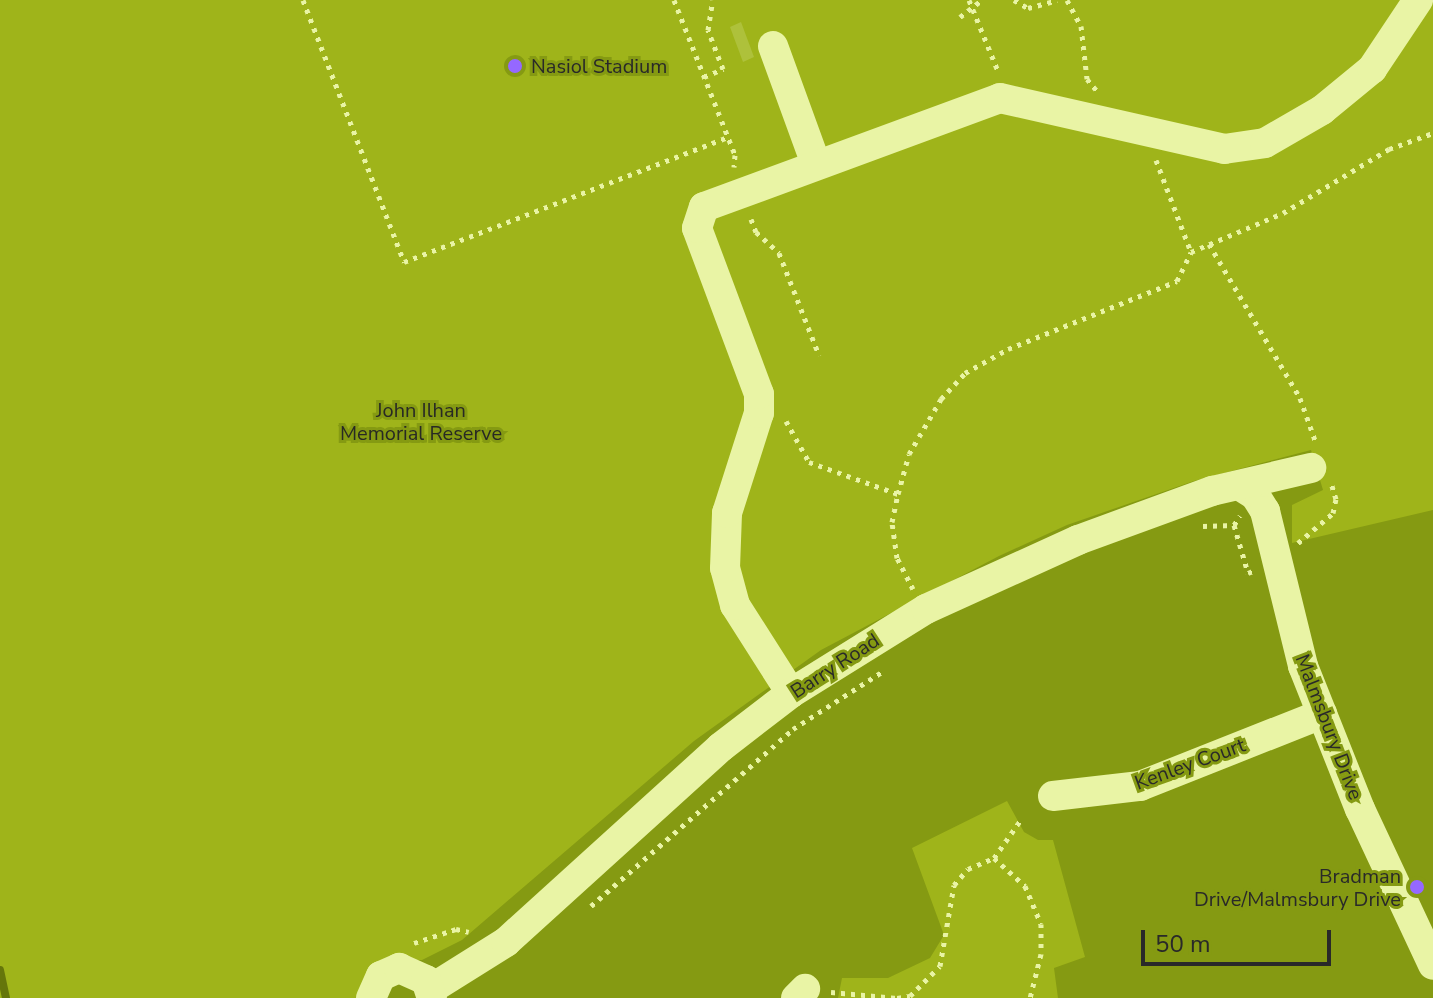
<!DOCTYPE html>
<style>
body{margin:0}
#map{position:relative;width:1433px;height:998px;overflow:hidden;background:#859a12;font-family:"Nunito Sans",sans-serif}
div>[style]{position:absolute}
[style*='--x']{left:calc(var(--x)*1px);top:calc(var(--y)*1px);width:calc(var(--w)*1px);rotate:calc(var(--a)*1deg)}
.green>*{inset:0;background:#9fb41a}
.stream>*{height:8px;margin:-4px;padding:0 4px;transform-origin:4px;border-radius:4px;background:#65760b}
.building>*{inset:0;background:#aec13b}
.path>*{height:5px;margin-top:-2.5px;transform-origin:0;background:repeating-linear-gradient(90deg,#e9f4a5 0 4px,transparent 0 10px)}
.minor>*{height:30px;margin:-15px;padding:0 15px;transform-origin:15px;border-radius:15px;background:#e9f4a5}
.dots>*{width:22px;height:22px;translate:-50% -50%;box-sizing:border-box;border:4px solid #859a12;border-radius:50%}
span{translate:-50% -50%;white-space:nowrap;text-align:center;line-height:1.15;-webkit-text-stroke:6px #859a12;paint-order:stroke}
.poi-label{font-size:20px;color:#292929}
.left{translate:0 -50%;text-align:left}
.right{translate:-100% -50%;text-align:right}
.park-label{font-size:20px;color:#282924}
.street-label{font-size:20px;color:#292929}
.scale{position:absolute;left:1141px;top:930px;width:190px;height:36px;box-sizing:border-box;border:4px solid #292929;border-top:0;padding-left:10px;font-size:24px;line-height:28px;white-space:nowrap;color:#292929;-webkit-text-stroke:6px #859a12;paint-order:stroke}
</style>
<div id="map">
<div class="green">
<div style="clip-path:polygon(0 0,1433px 0,1433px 510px,1292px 543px,1292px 505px,1323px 490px,1311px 450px,1194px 481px,1067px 525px,999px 556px,821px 650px,694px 741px,462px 940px,422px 960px,388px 960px,359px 998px,0 998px)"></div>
<div style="clip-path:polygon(1007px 801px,1024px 832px,1038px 840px,1053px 840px,1085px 957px,1054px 968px,1058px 998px,838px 998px,842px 978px,888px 978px,930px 958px,944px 935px,912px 848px)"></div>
</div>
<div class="stream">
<div style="--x:0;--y:970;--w:29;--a:78"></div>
</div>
<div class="building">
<div style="clip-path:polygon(741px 22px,754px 57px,743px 62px,730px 27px)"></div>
</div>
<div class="path">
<div style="--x:303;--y:0;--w:281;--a:68.9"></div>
<div style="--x:404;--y:262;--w:347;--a:-21.1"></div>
<div style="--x:674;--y:0;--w:167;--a:68.5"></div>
<div style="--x:735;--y:155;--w:12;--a:95"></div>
<div style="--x:969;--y:0;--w:77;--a:67.8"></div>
<div style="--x:1014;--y:0;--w:16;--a:30"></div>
<div style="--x:1028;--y:8;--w:30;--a:-15"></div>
<div style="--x:1067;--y:0;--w:30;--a:62"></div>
<div style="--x:1081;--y:26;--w:53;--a:83.5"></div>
<div style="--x:1087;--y:79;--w:16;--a:50"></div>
<div style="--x:960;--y:17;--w:28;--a:-38"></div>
<div style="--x:704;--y:77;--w:21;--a:-23"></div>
<div style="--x:723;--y:69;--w:42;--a:-111"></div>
<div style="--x:708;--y:30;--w:30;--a:-81"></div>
<div style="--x:1156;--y:160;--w:98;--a:69.2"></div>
<div style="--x:751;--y:219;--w:14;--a:69"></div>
<div style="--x:756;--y:232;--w:31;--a:42"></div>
<div style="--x:779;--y:253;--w:110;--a:68.6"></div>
<div style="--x:1209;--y:244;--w:179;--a:59.4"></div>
<div style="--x:1300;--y:398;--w:48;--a:70.4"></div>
<div style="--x:786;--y:421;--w:47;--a:60.7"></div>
<div style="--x:809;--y:462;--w:95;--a:19.8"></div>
<div style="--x:1234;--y:525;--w:50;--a:73.7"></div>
<div style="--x:1248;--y:573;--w:5;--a:-22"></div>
<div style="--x:1203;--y:526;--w:31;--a:-2"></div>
<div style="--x:1234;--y:525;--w:11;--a:-56"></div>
<div style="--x:1298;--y:543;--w:46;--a:-40.6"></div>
<div style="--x:1333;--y:513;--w:14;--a:-78"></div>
<div style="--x:1336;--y:499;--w:17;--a:-107"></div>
<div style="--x:913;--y:589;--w:35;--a:-117"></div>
<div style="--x:897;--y:558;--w:36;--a:-98"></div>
<div style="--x:892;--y:522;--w:29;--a:-78"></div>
<div style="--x:898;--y:494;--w:41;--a:-74.6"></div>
<div style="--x:909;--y:454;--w:64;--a:-59.8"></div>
<div style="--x:941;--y:399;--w:35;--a:-47"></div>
<div style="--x:965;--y:373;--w:49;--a:-29.2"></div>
<div style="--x:1008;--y:349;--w:182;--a:-21.9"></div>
<div style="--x:1177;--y:281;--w:32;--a:-64"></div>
<div style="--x:1191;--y:252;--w:100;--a:-23"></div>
<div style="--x:1283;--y:213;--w:124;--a:-31.1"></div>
<div style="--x:1389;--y:149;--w:47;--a:-20"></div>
<div style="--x:994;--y:858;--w:42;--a:42.1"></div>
<div style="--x:1025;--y:886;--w:41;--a:67.2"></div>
<div style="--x:1041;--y:924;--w:30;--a:90"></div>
<div style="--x:1041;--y:954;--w:45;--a:104"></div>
<div style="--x:591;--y:906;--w:269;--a:-41.2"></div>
<div style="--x:793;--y:729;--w:109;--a:-32.7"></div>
<div style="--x:414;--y:943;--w:44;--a:-18.4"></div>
<div style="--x:456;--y:929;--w:13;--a:13"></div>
<div style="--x:831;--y:992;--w:66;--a:5.2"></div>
<div style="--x:897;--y:998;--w:13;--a:-9"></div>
<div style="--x:910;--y:996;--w:42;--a:-45"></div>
<div style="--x:940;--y:966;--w:82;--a:-80.2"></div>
<div style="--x:954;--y:885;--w:21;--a:-49"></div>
<div style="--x:968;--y:869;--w:28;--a:-23"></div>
<div style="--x:994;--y:858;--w:45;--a:-54.9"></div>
</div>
<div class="minor">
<div style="--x:773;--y:46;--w:126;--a:70"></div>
<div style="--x:1242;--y:487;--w:15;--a:32"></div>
<div style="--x:1255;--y:495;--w:19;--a:58"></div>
<div style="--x:1265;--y:511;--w:160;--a:76.2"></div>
<div style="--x:1303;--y:666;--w:154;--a:68.3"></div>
<div style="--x:1360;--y:809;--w:172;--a:64.9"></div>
<div style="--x:791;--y:693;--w:104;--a:-122.5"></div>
<div style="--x:735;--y:605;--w:38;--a:-105"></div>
<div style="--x:725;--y:568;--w:55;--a:-87.9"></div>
<div style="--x:727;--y:513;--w:105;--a:-72.3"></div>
<div style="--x:759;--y:413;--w:19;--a:-90"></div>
<div style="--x:759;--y:394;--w:177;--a:-110.5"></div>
<div style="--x:697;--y:228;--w:22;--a:-72"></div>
<div style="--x:704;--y:207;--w:315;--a:-20.2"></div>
<div style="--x:1000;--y:98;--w:230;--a:12.8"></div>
<div style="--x:1224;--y:149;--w:41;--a:-8.3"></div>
<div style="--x:1265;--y:143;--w:66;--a:-30.1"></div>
<div style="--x:1322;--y:110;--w:65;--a:-39.4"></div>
<div style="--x:1372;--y:69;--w:83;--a:-56.3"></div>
<div style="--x:1053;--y:796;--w:88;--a:-6.6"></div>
<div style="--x:1140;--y:786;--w:196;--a:-21.6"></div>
<div style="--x:431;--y:989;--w:89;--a:-32.1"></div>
<div style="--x:506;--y:942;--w:290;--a:-42.2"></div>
<div style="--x:721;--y:747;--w:88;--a:-37.6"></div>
<div style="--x:791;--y:693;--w:159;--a:-31.9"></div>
<div style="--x:926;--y:609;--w:167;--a:-24.4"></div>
<div style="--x:1078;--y:540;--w:143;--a:-20.1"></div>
<div style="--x:1212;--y:491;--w:102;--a:-13.1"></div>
<div style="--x:371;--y:998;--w:24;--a:-66"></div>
<div style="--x:381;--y:976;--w:20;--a:-24"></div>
<div style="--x:399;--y:968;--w:30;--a:24"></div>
<div style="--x:426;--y:980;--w:19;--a:72"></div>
<div style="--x:796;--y:998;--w:13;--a:-45"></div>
</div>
<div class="dots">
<div style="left:515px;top:66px;background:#9568ff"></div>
<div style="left:1417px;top:887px;background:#9568ff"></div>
</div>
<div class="poi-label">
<span class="left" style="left:531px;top:66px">Nasiol Stadium</span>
<span class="right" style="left:1401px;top:888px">Bradman<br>Drive/Malmsbury Drive</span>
</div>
<div class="park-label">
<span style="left:421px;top:422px">John Ilhan<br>Memorial Reserve</span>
</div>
<div class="street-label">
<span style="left:835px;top:666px;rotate:-33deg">Barry Road</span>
<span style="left:1329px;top:727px;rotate:69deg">Malmsbury Drive</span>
<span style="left:1190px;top:764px;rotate:-20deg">Kenley Court</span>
</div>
<div class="scale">50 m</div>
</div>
